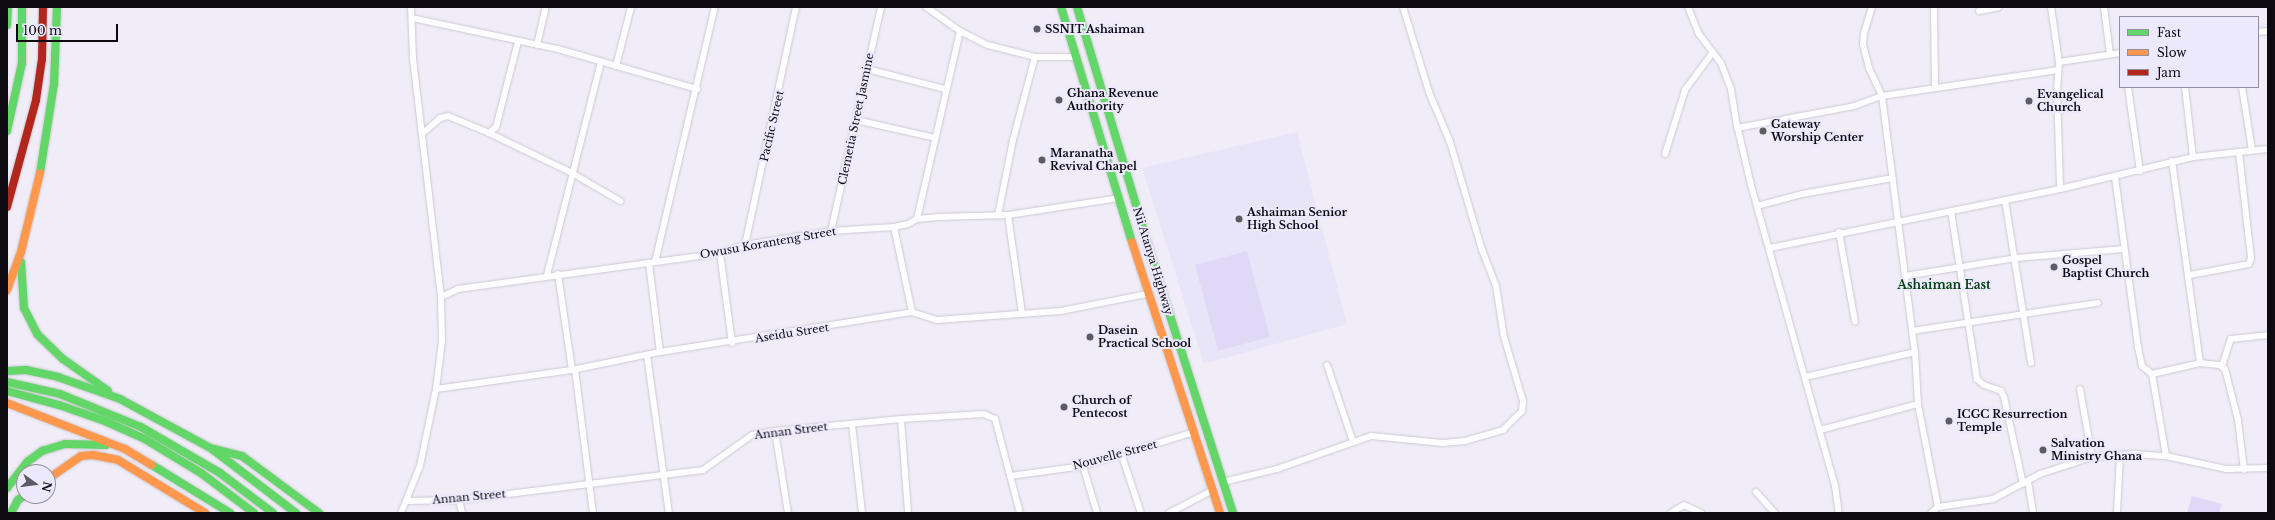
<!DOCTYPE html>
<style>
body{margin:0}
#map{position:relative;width:2275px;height:520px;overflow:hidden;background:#f0edf8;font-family:"Libre Baskerville",serif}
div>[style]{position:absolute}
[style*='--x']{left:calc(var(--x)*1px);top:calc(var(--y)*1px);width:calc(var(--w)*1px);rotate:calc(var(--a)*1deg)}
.built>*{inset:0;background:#e9e5f9}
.green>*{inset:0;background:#e0d9f5}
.roads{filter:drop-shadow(0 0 1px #cbc9d1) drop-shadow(0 0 1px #cbc9d1)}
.street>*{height:6px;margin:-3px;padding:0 3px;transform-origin:3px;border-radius:3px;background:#fdfcfe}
.fast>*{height:8px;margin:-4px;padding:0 4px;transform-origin:4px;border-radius:4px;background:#63d668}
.slow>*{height:8px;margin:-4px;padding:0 4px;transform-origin:4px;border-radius:4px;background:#ff974d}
.jam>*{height:8px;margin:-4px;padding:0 4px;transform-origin:4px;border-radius:4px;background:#b3261e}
.dots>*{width:11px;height:11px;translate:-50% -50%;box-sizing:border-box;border:2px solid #ede9fc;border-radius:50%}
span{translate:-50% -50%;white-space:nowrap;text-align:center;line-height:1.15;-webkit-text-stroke:4px #ede9fc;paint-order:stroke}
.poi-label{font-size:11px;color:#0d0b11;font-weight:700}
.left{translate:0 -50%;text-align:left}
.street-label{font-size:11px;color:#0d0b11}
.neighbourhood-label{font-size:12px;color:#024412;font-weight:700}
.frame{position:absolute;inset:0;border:8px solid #0d0b11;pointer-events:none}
.legend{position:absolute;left:2119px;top:16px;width:140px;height:72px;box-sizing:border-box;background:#ede9fc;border:1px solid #93909e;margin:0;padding:5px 7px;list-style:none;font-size:12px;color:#0d0b11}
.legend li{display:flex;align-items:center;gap:8px;height:20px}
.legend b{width:20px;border:1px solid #93909e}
.north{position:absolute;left:16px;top:464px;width:40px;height:40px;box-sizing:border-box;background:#ede9fc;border:1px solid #93909e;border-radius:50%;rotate:104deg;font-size:11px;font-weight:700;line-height:16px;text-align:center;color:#0d0b11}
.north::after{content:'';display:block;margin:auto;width:14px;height:18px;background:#5c5a62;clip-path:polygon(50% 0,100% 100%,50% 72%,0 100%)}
.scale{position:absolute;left:16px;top:24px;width:102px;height:18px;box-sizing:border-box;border:2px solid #0d0b11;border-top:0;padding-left:5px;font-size:12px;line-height:14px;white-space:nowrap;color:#0d0b11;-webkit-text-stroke:3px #ede9fc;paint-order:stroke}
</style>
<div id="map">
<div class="built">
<div style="clip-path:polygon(1297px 132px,1347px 324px,1204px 364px,1142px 168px)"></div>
</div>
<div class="green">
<div style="clip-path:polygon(1247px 251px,1270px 337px,1218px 351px,1195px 265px)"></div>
<div style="clip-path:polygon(2192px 496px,2222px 504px,2219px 513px,2187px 513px)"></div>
</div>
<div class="roads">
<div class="street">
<div style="--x:926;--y:7;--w:42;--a:35.2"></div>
<div style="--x:960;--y:31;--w:31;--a:27"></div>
<div style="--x:988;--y:45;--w:49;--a:14.3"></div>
<div style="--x:1035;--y:57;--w:41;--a:0"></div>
<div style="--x:1688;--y:7;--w:29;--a:68"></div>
<div style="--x:1699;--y:34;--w:36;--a:53"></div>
<div style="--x:1721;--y:63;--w:28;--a:69"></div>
<div style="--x:1731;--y:89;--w:32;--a:81"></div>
<div style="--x:1736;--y:121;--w:66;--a:76.8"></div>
<div style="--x:1751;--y:185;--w:313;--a:74.4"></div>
<div style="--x:1835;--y:486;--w:27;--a:82"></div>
<div style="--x:1872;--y:7;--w:27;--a:107"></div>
<div style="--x:1864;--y:33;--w:11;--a:95"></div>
<div style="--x:1863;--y:44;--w:25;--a:76"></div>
<div style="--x:1869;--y:68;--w:31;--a:65"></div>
<div style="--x:1882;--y:96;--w:258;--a:82.7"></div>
<div style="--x:1915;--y:352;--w:52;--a:86.7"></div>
<div style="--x:1918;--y:404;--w:105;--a:79"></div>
<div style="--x:1934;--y:7;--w:81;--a:89.3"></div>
<div style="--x:2051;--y:7;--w:56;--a:81.7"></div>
<div style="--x:2059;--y:62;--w:29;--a:94"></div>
<div style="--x:2057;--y:91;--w:98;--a:88.2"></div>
<div style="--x:2104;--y:7;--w:47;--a:82.7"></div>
<div style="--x:1979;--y:11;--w:20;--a:-11"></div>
<div style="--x:412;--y:18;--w:149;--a:12"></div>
<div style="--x:558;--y:49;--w:145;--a:16.1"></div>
<div style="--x:2258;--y:32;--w:10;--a:-6"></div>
<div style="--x:537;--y:45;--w:39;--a:-77"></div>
<div style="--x:2059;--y:62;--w:62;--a:-8.4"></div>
<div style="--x:616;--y:66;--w:61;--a:-75.7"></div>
<div style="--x:867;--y:69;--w:81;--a:14.4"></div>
<div style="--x:2128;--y:87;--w:85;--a:81.9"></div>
<div style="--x:2185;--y:87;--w:70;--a:83.5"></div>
<div style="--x:2242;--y:87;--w:64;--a:81"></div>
<div style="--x:856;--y:120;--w:81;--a:12.8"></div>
<div style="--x:1737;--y:128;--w:119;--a:-10.6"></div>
<div style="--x:1854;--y:106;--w:30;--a:-20"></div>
<div style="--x:1882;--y:96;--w:178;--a:-8.4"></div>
<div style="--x:423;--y:133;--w:23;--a:-41"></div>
<div style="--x:440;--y:118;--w:8;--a:-14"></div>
<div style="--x:448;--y:116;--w:44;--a:22.5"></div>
<div style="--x:489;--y:133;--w:9;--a:-41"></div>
<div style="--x:496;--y:127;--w:88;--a:-75.5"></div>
<div style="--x:489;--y:133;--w:92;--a:25.7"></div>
<div style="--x:572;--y:173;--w:56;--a:30.3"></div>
<div style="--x:1665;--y:154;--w:67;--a:-72.6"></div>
<div style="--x:1685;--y:90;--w:47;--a:-53.6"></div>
<div style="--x:2172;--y:161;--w:204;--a:82.1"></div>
<div style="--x:2115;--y:177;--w:172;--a:82.3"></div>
<div style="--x:2138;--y:347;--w:19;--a:78"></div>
<div style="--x:2142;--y:366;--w:13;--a:39"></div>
<div style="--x:2152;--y:374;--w:83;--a:80.3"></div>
<div style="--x:2005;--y:200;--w:165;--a:80.9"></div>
<div style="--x:1757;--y:206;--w:47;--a:-14.9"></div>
<div style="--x:1802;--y:194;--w:92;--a:-10"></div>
<div style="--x:1951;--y:211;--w:170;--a:81.2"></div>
<div style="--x:1977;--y:379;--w:9;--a:41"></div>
<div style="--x:1984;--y:385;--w:18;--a:19"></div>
<div style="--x:2001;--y:391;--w:7;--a:63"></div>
<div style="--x:2004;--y:397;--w:89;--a:77.7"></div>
<div style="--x:998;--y:215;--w:76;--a:-78.7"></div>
<div style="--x:1013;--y:140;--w:86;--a:-75.2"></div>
<div style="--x:1008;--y:215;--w:99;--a:81.9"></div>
<div style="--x:917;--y:219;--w:193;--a:-77.1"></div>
<div style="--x:894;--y:227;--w:87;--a:78"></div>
<div style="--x:831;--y:231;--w:230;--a:-77.4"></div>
<div style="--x:1839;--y:232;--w:91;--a:79.9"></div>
<div style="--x:745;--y:245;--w:243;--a:-77.9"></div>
<div style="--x:1770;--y:248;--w:296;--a:-11.5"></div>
<div style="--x:2060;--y:189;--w:137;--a:-13.5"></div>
<div style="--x:2193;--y:157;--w:75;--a:-6.1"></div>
<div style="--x:720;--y:253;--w:91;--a:82.4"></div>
<div style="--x:655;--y:262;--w:262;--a:-76.8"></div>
<div style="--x:649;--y:263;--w:90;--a:83"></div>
<div style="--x:558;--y:274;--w:97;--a:81.7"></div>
<div style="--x:547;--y:275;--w:220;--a:-75.8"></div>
<div style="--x:2190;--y:275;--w:60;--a:-10.6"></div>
<div style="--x:2249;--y:264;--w:6;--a:-72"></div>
<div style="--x:2251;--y:258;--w:107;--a:-96.5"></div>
<div style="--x:1905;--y:276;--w:112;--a:-9.2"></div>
<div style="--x:2016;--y:258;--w:108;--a:-4.8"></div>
<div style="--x:441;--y:297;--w:19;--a:-25"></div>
<div style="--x:458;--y:289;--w:264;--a:-7.8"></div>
<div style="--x:720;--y:253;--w:26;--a:-18"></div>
<div style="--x:745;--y:245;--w:87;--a:-9.2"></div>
<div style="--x:831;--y:231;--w:63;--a:-3.6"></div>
<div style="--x:894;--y:227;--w:14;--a:-12"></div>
<div style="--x:908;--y:224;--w:10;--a:-29"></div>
<div style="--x:917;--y:219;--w:25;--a:-5"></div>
<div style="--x:942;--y:217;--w:66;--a:-1.7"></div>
<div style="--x:1008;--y:215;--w:112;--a:-8.7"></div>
<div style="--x:1912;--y:331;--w:188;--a:-8.6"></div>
<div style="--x:647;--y:355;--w:160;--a:82.1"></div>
<div style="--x:1327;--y:365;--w:81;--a:71.3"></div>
<div style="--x:2222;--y:366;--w:28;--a:-72"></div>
<div style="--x:2231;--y:339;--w:37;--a:-6"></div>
<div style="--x:575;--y:369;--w:145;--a:82.9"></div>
<div style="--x:2152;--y:374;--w:49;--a:-12.9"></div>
<div style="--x:2200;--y:363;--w:19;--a:6"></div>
<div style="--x:2219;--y:365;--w:7;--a:34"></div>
<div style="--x:2225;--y:369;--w:53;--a:75.7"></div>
<div style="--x:2238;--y:420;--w:50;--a:83.2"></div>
<div style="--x:1805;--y:377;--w:113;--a:-12.8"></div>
<div style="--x:436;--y:389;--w:137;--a:-8"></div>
<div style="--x:572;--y:370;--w:90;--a:-11.6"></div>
<div style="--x:660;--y:352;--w:255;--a:-9"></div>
<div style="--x:912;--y:312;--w:26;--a:18"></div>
<div style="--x:937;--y:320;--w:124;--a:-4.2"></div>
<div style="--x:1061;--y:311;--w:88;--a:-11.2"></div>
<div style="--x:2080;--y:389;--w:69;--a:80"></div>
<div style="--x:901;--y:419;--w:94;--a:85.7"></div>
<div style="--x:852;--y:424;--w:90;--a:83.6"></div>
<div style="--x:1820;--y:430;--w:101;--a:-14.9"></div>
<div style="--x:775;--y:431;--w:83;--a:81"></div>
<div style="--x:1122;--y:456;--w:60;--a:71.6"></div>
<div style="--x:1083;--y:466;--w:49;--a:73.4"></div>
<div style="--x:1010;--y:476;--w:74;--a:-7.8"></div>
<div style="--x:1083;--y:466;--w:116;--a:-17"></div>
<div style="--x:2028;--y:481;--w:32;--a:81"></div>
<div style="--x:1223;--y:482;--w:56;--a:-13.5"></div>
<div style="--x:1277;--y:469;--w:100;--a:-19.3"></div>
<div style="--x:1371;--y:436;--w:72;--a:5.6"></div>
<div style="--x:1443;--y:443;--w:22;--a:-5"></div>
<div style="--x:1465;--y:441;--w:40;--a:-16"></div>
<div style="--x:1503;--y:430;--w:27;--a:-45"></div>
<div style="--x:1522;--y:411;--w:10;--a:-84"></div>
<div style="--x:1523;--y:401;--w:67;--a:-106.5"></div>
<div style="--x:1504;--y:337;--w:52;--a:-98.9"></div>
<div style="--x:1496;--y:286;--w:39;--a:-111"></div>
<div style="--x:1482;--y:250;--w:113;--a:-106.5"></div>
<div style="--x:1450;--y:142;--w:54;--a:-112.8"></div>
<div style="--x:1429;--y:92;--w:89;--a:-107"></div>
<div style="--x:1756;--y:492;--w:28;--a:48"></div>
<div style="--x:459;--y:500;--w:13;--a:77"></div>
<div style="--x:406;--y:501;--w:53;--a:-1.1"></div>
<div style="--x:459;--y:500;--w:246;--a:-7"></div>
<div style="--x:703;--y:470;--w:60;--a:-35.5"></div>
<div style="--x:752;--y:435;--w:23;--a:-10"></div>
<div style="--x:775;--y:431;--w:127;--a:-5.4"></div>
<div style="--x:901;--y:419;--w:83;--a:-3.4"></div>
<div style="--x:984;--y:414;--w:12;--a:24"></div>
<div style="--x:995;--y:419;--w:97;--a:75.1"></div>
<div style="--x:401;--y:513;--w:51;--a:-68"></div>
<div style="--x:420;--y:466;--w:79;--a:-78.3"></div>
<div style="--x:436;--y:389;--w:48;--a:-82.9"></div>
<div style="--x:442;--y:341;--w:44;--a:-91.3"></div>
<div style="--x:441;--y:297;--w:241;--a:-96.7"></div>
<div style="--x:413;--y:58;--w:51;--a:-92.2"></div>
<div style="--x:1169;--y:513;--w:50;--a:-27.6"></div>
<div style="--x:1671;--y:513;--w:15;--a:-32"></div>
<div style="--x:1684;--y:505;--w:19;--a:25"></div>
<div style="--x:1931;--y:513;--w:9;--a:-41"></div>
<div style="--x:1938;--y:507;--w:56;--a:-8.3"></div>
<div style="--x:1993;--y:499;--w:53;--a:-28"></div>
<div style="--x:2040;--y:474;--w:55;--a:-18.1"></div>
<div style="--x:2092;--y:457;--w:42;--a:-4.1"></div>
<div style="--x:2134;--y:454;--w:32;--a:4"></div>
<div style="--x:2166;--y:456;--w:61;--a:12.2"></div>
<div style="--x:2226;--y:469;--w:42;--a:-1.4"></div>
<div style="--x:2117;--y:513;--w:58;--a:-87"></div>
</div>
<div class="fast">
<div style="--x:1061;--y:7;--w:245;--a:73.2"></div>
<div style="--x:1077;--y:7;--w:283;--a:73.4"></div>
<div style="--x:1158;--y:278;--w:247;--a:72.3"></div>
<div style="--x:7;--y:25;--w:18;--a:-87"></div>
<div style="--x:7;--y:131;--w:70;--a:-77.6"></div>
<div style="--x:22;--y:63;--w:56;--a:-90"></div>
<div style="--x:40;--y:173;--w:90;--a:-81.1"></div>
<div style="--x:54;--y:84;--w:77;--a:-87.8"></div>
<div style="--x:21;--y:262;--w:46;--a:86.3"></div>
<div style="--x:24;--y:308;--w:29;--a:63"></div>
<div style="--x:37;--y:334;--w:36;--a:44"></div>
<div style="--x:63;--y:359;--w:55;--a:35.4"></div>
<div style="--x:7;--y:371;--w:19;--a:-3"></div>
<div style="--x:26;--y:370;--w:33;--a:12"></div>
<div style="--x:58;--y:377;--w:66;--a:19.5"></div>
<div style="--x:120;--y:399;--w:105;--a:28.5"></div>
<div style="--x:212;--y:449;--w:106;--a:37.3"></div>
<div style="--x:7;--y:382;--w:54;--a:12.8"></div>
<div style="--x:60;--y:394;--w:87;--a:22.2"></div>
<div style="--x:141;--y:427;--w:91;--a:30.2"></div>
<div style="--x:220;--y:473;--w:66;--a:37"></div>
<div style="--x:7;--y:391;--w:54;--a:15.1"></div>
<div style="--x:59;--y:405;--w:49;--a:19.2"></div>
<div style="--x:105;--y:421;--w:44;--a:24.2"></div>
<div style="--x:145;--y:439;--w:66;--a:31.3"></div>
<div style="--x:201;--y:473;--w:66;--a:37"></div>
<div style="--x:214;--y:449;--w:29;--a:14"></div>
<div style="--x:242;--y:456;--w:96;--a:36.5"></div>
<div style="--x:152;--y:465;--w:92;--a:31.6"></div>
<div style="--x:7;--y:488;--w:33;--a:-52"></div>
<div style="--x:27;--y:462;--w:19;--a:-36"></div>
<div style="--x:42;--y:451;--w:24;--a:-17"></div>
<div style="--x:65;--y:444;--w:41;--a:1.4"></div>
<div style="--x:11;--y:513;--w:15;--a:-62"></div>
<div style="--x:18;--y:500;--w:7;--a:-34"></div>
</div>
<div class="slow">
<div style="--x:1132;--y:242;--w:285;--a:72"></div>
<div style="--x:7;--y:290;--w:40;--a:-69.8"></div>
<div style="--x:21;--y:252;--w:81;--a:-76.5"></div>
<div style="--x:7;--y:403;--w:127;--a:21.3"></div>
<div style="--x:125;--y:449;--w:31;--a:31"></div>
<div style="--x:48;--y:479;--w:40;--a:-34.9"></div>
<div style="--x:81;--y:456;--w:12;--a:-5"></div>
<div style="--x:93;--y:455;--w:25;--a:11"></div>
<div style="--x:118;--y:460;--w:102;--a:31.3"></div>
</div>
<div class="jam">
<div style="--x:7;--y:207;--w:111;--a:-74.8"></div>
<div style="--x:36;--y:100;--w:41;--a:-81.7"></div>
<div style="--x:42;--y:59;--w:52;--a:-88.9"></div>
</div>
</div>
<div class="dots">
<div style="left:1037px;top:29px;background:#5c5a62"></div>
<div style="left:1059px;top:100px;background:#5c5a62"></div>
<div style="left:2029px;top:101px;background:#5c5a62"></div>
<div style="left:1763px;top:131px;background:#5c5a62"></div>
<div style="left:1042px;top:160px;background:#5c5a62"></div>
<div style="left:1239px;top:219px;background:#5c5a62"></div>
<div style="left:2054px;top:267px;background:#5c5a62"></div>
<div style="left:1090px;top:337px;background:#5c5a62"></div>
<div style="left:1064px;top:407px;background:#5c5a62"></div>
<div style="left:1949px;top:421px;background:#5c5a62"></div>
<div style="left:2043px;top:450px;background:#5c5a62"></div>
</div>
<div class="poi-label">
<span class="left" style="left:1045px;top:29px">SSNIT Ashaiman</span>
<span class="left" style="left:1067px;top:100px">Ghana Revenue<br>Authority</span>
<span class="left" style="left:2037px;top:101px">Evangelical<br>Church</span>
<span class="left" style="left:1771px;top:131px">Gateway<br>Worship Center</span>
<span class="left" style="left:1050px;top:160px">Maranatha<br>Revival Chapel</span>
<span class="left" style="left:1247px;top:219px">Ashaiman Senior<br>High School</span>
<span class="left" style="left:2062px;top:267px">Gospel<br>Baptist Church</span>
<span class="left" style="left:1098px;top:337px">Dasein<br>Practical School</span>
<span class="left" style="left:1072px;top:407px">Church of<br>Pentecost</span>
<span class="left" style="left:1957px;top:421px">ICGC Resurrection<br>Temple</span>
<span class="left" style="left:2051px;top:450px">Salvation<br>Ministry Ghana</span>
</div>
<div class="street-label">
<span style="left:856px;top:119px;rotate:-78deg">Clemetia Street Jasmine</span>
<span style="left:772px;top:126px;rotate:-77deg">Pacific Street</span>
<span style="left:768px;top:243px;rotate:-10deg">Owusu Koranteng Street</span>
<span style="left:1153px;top:261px;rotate:73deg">Nii Atanya Highway</span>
<span style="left:792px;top:333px;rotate:-9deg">Aseidu Street</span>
<span style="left:791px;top:431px;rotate:-7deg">Annan Street</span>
<span style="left:1115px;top:455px;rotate:-15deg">Nouvelle Street</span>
<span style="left:469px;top:497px;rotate:-5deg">Annan Street</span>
</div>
<div class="neighbourhood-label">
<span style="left:1944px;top:285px">Ashaiman East</span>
</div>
<div class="frame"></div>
<ul class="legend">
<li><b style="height:5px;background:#63d668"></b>Fast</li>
<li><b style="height:5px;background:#ff974d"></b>Slow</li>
<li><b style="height:5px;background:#b3261e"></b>Jam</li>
</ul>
<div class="north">N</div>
<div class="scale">100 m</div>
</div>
